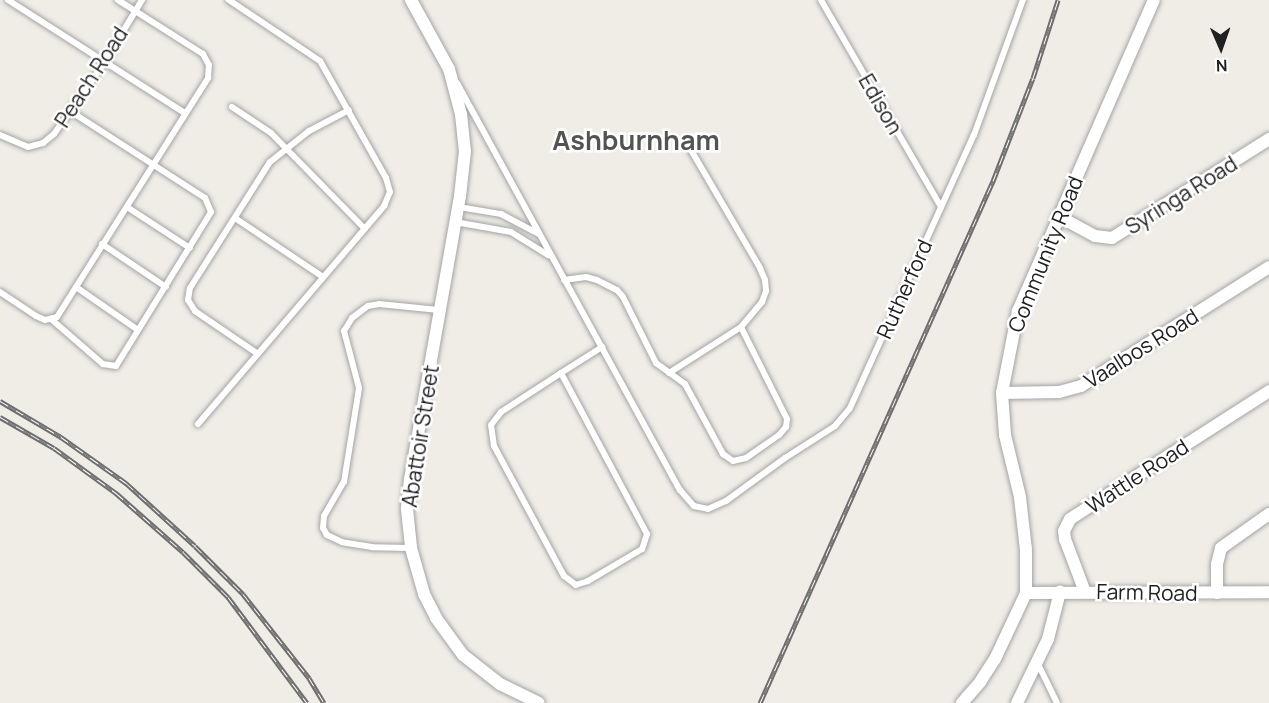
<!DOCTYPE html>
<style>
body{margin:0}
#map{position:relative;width:1269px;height:703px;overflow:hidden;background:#f0ede7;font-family:Manrope,sans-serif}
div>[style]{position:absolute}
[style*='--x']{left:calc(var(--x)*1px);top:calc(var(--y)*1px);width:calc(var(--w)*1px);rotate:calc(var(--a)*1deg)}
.roads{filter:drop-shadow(0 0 2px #a4a4a4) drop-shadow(0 0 2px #a4a4a4)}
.lane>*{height:6px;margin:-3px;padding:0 3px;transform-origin:3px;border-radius:3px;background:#fff}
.street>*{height:12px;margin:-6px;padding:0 6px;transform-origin:6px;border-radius:6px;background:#fff}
.rail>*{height:5px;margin-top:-2.5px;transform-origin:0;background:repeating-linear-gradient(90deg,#fff 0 9px,#6e6e6e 0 18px);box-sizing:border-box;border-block:2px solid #6e6e6e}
span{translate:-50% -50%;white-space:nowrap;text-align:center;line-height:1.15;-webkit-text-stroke:5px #fff;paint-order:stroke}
.street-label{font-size:21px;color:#202020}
.district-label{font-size:27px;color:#535353;font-weight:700}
.north{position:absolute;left:1191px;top:18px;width:60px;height:60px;-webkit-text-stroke:4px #fff;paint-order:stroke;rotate:178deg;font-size:16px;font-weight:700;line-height:24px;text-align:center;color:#202020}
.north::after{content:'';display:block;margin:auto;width:21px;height:27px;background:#202020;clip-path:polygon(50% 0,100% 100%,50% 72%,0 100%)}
</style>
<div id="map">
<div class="roads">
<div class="lane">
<div style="--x:8;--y:0;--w:210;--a:32.6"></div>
<div style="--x:821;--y:0;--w:239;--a:59.9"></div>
<div style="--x:457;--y:83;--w:464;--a:61.3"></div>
<div style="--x:680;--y:490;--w:21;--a:49"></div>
<div style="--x:694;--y:506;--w:14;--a:12"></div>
<div style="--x:708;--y:509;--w:20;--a:-24"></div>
<div style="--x:726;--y:501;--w:73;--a:-36.1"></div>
<div style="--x:785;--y:458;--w:59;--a:-32.6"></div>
<div style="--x:835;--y:426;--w:23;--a:-50"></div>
<div style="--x:850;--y:408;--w:300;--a:-65.6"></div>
<div style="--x:974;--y:135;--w:144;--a:-70.1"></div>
<div style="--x:232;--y:107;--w:47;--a:33.7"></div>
<div style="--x:271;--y:133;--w:134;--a:45.6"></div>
<div style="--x:0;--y:135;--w:30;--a:23"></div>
<div style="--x:28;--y:147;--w:16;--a:-15"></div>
<div style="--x:43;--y:143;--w:14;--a:-39"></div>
<div style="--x:54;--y:134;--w:87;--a:-54.8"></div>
<div style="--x:104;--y:63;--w:74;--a:-58.9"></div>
<div style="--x:127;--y:207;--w:75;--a:33.1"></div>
<div style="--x:459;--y:207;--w:43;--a:9.5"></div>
<div style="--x:501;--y:214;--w:43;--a:27.8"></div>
<div style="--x:235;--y:218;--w:106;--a:33.8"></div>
<div style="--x:455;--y:222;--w:57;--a:10.1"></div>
<div style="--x:511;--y:232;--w:44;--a:31.9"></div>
<div style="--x:102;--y:244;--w:77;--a:33.9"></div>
<div style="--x:564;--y:280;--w:22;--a:-8"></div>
<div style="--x:586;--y:277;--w:11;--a:15"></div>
<div style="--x:597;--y:280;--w:22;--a:27"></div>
<div style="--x:617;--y:290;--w:9;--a:49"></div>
<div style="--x:623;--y:297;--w:74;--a:63.4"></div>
<div style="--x:656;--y:363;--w:36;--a:36"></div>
<div style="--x:685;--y:384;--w:80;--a:61.5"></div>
<div style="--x:723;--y:454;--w:12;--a:35"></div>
<div style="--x:733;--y:461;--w:13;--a:-13"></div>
<div style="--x:746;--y:458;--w:40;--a:-34.9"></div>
<div style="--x:779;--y:435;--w:11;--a:-49"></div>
<div style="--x:786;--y:427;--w:8;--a:-83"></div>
<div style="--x:787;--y:419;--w:103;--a:-116.6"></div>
<div style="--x:76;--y:287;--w:75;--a:34.7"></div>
<div style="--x:0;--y:292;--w:43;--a:33.7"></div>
<div style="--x:36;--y:316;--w:10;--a:24"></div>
<div style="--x:45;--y:320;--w:12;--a:-14"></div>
<div style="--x:57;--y:317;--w:283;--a:-57.7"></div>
<div style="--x:208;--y:78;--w:13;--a:-86"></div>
<div style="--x:209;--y:65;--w:13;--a:-119"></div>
<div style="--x:203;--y:54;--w:101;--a:-147.6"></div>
<div style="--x:51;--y:319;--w:69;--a:40.9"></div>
<div style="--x:103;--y:364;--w:13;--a:9"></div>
<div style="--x:116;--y:366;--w:181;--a:-58.3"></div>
<div style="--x:211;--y:212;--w:15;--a:-113"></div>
<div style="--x:205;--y:198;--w:161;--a:-147.2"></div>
<div style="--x:258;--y:354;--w:76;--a:-145.7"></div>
<div style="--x:195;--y:311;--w:13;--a:-122"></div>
<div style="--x:188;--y:300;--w:12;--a:-81"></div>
<div style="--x:190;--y:288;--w:149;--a:-57.6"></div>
<div style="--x:270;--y:162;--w:50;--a:-38.5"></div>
<div style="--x:309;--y:131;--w:45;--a:-27.7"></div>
<div style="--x:561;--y:373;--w:183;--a:61.9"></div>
<div style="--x:647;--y:534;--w:16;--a:108"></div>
<div style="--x:642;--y:549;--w:63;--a:149.3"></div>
<div style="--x:588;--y:581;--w:13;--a:162"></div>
<div style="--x:576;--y:585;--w:15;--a:-143"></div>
<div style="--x:564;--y:576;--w:148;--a:-118.3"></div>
<div style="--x:494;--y:446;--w:21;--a:-98"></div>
<div style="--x:491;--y:425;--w:16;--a:-52"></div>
<div style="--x:501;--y:412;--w:72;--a:-33"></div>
<div style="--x:561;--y:373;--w:49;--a:-32.4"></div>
<div style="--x:669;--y:373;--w:85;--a:-32.6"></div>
<div style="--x:741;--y:327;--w:33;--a:-50"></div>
<div style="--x:762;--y:302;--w:12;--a:-70"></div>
<div style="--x:766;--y:291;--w:11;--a:-95"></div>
<div style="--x:765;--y:280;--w:13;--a:-113"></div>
<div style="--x:760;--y:268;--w:139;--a:-120.3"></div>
<div style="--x:198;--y:424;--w:287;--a:-49.5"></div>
<div style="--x:384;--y:206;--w:15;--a:-67"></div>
<div style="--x:390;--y:192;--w:15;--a:-106"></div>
<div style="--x:386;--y:178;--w:134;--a:-119.4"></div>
<div style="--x:320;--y:61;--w:110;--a:-146.2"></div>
<div style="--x:411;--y:548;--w:39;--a:-179"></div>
<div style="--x:372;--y:547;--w:30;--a:-171"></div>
<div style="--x:342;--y:542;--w:17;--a:-155"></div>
<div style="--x:327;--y:535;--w:8;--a:-120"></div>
<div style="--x:323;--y:528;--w:12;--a:-85"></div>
<div style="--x:324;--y:516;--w:39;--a:-60"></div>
<div style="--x:344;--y:482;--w:95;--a:-80.9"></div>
<div style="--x:359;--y:388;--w:59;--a:-104.7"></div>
<div style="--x:344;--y:331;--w:15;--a:-58"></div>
<div style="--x:352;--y:318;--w:20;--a:-37"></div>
<div style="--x:368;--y:306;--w:11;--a:-10"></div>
<div style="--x:379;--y:304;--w:60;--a:5.7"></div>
<div style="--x:1038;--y:664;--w:43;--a:64"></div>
</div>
<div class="street">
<div style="--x:411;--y:0;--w:79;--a:61.2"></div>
<div style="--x:449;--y:69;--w:47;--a:75.1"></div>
<div style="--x:461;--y:114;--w:37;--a:84"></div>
<div style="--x:465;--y:151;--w:45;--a:96.3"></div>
<div style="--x:460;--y:196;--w:287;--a:100"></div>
<div style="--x:410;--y:479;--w:30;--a:96"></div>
<div style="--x:407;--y:509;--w:39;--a:84"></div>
<div style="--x:411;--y:548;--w:48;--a:74.2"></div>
<div style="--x:424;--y:594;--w:27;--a:63"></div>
<div style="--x:436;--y:618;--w:46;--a:53.9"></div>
<div style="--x:463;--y:655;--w:47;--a:38.1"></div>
<div style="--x:500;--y:684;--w:43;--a:26"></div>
<div style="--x:1058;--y:216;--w:42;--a:28.4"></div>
<div style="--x:1095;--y:236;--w:17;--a:7"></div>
<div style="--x:1112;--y:238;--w:186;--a:-32.2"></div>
<div style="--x:1002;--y:393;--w:57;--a:-1"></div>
<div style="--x:1059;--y:392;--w:23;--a:-15"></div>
<div style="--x:1081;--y:386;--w:222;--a:-32.3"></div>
<div style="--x:1085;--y:592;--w:57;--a:-110.7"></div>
<div style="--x:1065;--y:539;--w:8;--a:-97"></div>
<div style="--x:1064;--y:531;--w:13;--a:-63"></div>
<div style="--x:1070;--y:519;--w:237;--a:-32.7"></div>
<div style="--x:1026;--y:593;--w:243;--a:-0.2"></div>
<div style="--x:1217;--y:593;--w:29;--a:-90"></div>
<div style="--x:1217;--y:564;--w:16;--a:-76"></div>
<div style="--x:1221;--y:548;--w:59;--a:-35.3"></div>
<div style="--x:962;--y:703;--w:28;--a:-49"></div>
<div style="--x:980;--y:682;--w:27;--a:-57"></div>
<div style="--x:995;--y:659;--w:73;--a:-64.8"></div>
<div style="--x:1026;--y:593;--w:43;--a:-90"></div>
<div style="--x:1026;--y:550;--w:53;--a:-96.5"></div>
<div style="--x:1020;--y:497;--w:64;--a:-103.6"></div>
<div style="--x:1005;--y:435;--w:42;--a:-94.1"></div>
<div style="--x:1002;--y:393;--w:84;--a:-79"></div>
<div style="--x:1018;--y:311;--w:339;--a:-66.4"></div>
<div style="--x:1017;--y:703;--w:71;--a:-64.2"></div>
<div style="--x:1048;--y:639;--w:49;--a:-75.7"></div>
</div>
</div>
<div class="rail">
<div style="--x:0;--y:401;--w:71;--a:30.5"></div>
<div style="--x:61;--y:437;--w:80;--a:35.3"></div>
<div style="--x:126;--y:483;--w:93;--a:42.4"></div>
<div style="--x:195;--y:546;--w:68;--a:45"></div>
<div style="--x:243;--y:594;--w:107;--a:51.8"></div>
<div style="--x:309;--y:678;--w:29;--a:59"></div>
<div style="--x:0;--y:417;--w:62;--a:29.9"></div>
<div style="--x:54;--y:448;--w:77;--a:36"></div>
<div style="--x:116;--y:493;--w:89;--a:41.4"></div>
<div style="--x:183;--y:552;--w:64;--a:45"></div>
<div style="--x:228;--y:597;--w:132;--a:53.3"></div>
<div style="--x:760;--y:703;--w:572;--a:-65.95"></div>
<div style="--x:993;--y:181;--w:110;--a:-68.8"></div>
<div style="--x:1033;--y:78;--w:82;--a:-72.2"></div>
</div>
<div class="street-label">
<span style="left:91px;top:77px;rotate:-57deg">Peach Road</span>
<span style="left:881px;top:104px;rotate:60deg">Edison</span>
<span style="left:1181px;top:195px;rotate:-32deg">Syringa Road</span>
<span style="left:1045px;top:254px;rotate:-68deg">Community Road</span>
<span style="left:904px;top:289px;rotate:-66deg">Rutherford</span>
<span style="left:1141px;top:348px;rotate:-32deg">Vaalbos Road</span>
<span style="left:420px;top:436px;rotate:-81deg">Abattoir Street</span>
<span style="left:1137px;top:476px;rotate:-33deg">Wattle Road</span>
<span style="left:1147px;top:592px;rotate:1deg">Farm Road</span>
</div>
<div class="district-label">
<span style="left:636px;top:140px">Ashburnham</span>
</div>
<div class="north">N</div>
</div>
